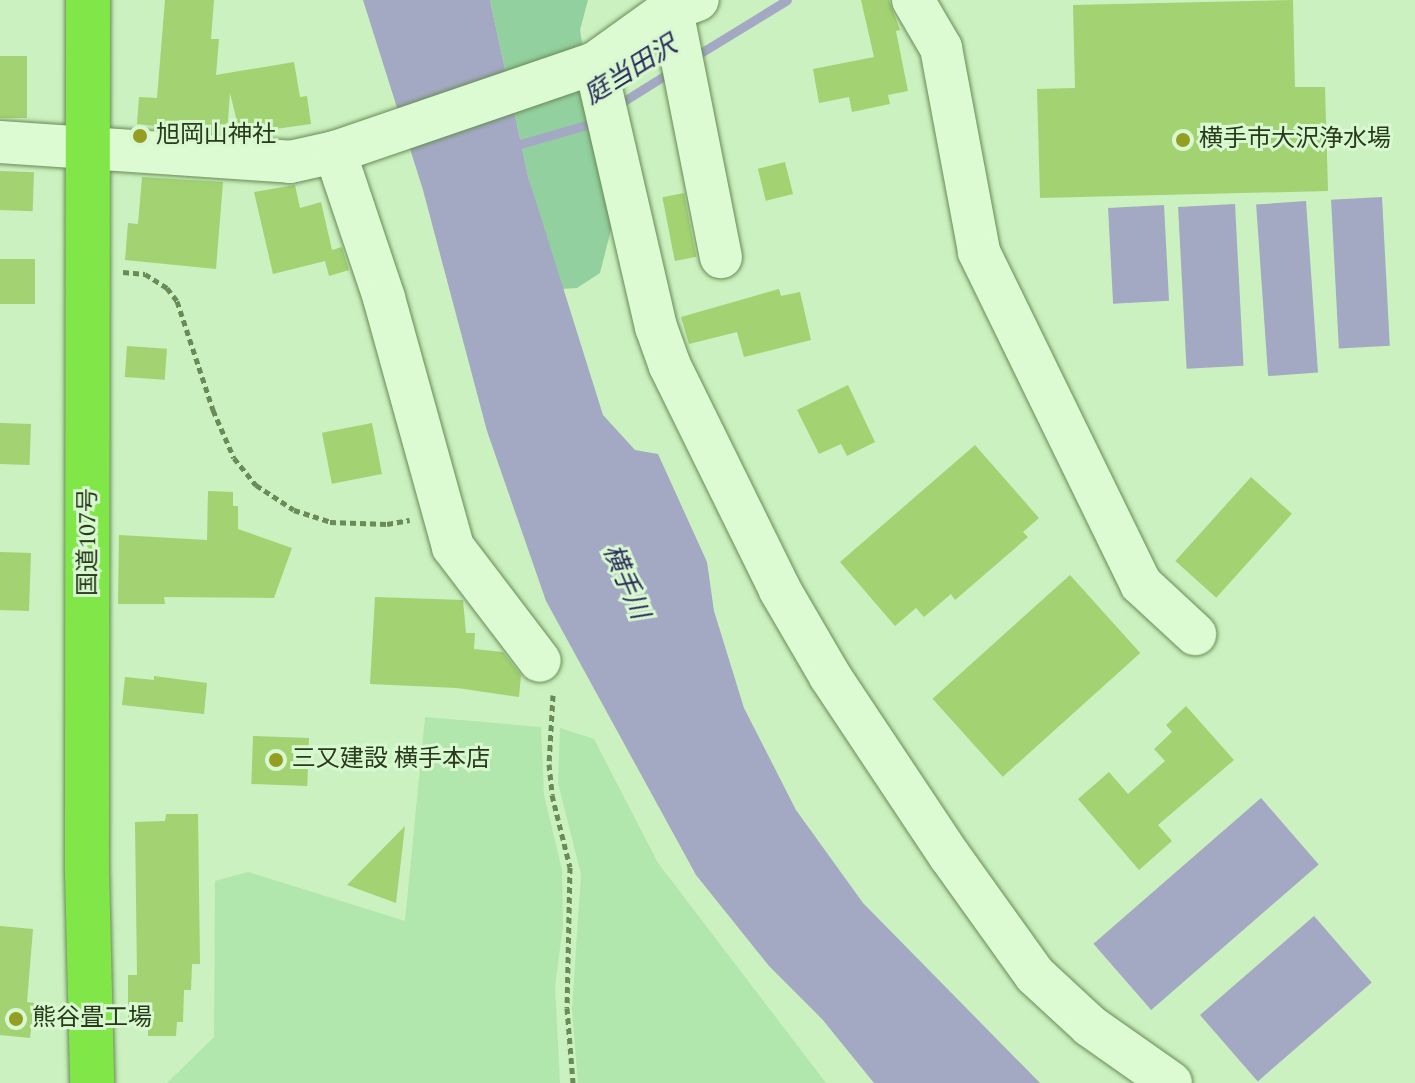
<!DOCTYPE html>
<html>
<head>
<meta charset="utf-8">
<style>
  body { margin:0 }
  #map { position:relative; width:1415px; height:1083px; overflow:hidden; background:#caf1bf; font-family:Spectral,"Noto Sans JP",serif }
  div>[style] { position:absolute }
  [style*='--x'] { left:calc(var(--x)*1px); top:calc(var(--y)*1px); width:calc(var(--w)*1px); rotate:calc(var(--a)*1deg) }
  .farmland>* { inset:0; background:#b1e7ac }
  .green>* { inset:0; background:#93d09f }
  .water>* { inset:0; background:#a3a9c3; transform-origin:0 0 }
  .stream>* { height:9px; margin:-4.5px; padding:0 4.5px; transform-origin:4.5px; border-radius:4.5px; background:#a3a9c3 }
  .building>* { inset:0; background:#a2d272; transform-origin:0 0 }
  .path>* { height:5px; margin-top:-2.5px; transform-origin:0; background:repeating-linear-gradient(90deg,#6a8b56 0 6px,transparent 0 10px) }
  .roads { filter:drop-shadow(0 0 2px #6a8b56) drop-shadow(0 0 2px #6a8b56) }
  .minor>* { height:42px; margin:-21px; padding:0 21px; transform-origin:21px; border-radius:21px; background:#dcfbd3 }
  .highway>* { height:44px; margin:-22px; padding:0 22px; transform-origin:22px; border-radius:22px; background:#81e749 }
  .dots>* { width:22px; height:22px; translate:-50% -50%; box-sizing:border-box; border:4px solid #d8f8d0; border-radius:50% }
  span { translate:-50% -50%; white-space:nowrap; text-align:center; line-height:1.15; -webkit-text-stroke:6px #d8f8d0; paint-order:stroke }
  .poi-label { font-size:24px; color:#28391c }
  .left { translate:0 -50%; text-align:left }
  .street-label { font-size:24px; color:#28391c }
  .water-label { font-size:26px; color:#2b2a5a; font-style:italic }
</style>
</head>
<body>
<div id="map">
  <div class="farmland">
    <div style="clip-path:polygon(425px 717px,541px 727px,544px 795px,562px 870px,563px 926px,555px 986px,560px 1083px,167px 1083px,214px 1037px,215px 881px,248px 872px,405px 921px)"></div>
    <div style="clip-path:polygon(560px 728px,594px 739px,658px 863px,826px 1083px,578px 1083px,572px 1009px,581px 874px,558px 783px)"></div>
  </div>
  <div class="green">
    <div style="clip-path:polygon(490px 0,588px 0,580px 30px,612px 226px,600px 273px,577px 288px,561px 289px,528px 176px)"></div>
  </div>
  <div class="water">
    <div style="clip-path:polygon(363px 0,490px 0,528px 176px,603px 415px,635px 450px,658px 454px,707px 562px,714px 611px,744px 708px,796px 810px,863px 903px,1040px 1083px,874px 1083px,822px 1019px,769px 966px,696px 875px,546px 601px,487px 431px,423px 190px)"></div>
    <div style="left:1382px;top:197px;width:149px;height:51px;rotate:87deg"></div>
    <div style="left:1306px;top:201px;width:172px;height:50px;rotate:86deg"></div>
    <div style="left:1235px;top:204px;width:162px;height:57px;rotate:87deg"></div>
    <div style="left:1164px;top:205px;width:96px;height:56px;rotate:87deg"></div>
    <div style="left:1261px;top:798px;width:88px;height:222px;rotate:49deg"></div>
    <div style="left:1314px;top:916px;width:88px;height:151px;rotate:49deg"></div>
  </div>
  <div class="stream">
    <div style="--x:694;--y:57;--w:109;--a:-31.5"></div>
    <div style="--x:616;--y:106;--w:66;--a:-32"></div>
    <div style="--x:513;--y:146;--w:76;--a:-16"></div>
    <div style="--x:586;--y:125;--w:13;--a:-32"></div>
  </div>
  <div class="building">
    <div style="clip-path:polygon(165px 0,214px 0,211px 39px,219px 39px,216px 75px,294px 62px,300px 97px,307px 96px,311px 124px,240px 134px,230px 93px,227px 134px,137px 124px,139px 97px,157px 98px)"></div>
    <div style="clip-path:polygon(861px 0,889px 0,900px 30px,896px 31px,908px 91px,888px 95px,890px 104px,852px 112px,849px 97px,819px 103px,813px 69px,874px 57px)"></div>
    <div style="clip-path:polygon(1293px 0,1295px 87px,1325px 87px,1328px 191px,1040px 198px,1037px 89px,1075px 88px,1073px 5px)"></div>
    <div style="left:0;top:56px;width:27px;height:62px"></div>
    <div style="left:785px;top:162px;width:33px;height:28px;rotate:76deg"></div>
    <div style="left:0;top:171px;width:34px;height:39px;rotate:2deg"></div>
    <div style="clip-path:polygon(142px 177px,223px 182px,216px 269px,125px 260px,128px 223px,138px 224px)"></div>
    <div style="clip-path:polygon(295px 185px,300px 208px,321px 202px,332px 250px,342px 247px,349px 270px,329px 276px,325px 261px,273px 274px,254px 192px)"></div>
    <div style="left:684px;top:193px;width:65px;height:22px;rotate:79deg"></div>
    <div style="left:0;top:259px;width:35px;height:45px"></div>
    <div style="clip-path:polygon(779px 289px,781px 296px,800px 292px,811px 340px,744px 357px,737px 332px,689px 344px,681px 317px)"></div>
    <div style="left:127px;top:346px;width:40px;height:31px;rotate:4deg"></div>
    <div style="clip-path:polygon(848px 385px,875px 442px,847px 456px,841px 444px,819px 454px,797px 410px)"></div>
    <div style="left:0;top:423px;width:31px;height:41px;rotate:2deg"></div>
    <div style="left:372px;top:423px;width:52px;height:51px;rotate:79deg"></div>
    <div style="clip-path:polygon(975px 445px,1039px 518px,1023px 532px,1028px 537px,955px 600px,951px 594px,924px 617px,916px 608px,895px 626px,840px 562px)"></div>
    <div style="left:1251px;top:477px;width:55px;height:113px;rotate:42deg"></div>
    <div style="clip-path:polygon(208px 491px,233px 492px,233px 506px,238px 506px,238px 529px,292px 548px,274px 598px,164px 597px,165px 604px,118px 604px,119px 535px,207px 540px)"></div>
    <div style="left:0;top:552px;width:31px;height:58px;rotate:2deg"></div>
    <div style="left:1070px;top:575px;width:105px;height:185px;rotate:48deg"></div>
    <div style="clip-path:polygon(375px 597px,463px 600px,466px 633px,475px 633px,474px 649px,503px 652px,521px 675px,519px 697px,457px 688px,370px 684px)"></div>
    <div style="clip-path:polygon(154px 676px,207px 683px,204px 714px,122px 705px,125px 677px,154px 680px)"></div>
    <div style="clip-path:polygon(1186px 706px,1234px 760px,1158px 825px,1172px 841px,1139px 870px,1078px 799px,1109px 772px,1128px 794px,1165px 761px,1154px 749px,1172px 732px,1166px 725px)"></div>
    <div style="left:253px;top:736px;width:56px;height:48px;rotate:2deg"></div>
    <div style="clip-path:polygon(166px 814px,198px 814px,200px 964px,192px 964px,191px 990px,184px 990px,183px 1022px,177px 1022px,176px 1036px,148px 1036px,148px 1021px,128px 1020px,128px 975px,137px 975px,135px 822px,165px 821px)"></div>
    <div style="clip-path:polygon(405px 826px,396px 903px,347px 885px)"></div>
    <div style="clip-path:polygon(0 926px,33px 929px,27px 1002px,34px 1003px,30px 1038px,0 1035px)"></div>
  </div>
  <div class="path">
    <div style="--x:123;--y:272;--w:22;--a:5"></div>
    <div style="--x:145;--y:274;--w:26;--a:32"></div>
    <div style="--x:167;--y:288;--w:16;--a:52"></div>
    <div style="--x:177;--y:301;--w:115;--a:71.7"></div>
    <div style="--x:213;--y:410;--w:52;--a:66.4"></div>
    <div style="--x:234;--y:458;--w:35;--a:51"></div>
    <div style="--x:256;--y:485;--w:45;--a:33.3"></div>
    <div style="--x:294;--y:510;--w:38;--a:18"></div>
    <div style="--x:330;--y:522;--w:57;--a:2"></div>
    <div style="--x:387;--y:524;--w:23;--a:-10"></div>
    <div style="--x:553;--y:695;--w:69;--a:93.3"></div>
    <div style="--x:549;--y:764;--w:31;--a:84"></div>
    <div style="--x:552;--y:795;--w:74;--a:76"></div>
    <div style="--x:570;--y:867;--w:141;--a:91.2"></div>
    <div style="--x:567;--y:1008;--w:75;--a:85.4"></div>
  </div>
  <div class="roads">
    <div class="minor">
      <div style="--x:913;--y:0;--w:56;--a:59.7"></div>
      <div style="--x:941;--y:48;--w:208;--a:79.4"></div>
      <div style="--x:979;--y:252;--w:369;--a:64"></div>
      <div style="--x:1141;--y:584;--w:74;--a:42.8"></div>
      <div style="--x:672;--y:10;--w:252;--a:78.8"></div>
      <div style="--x:595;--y:63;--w:271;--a:77"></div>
      <div style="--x:656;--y:327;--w:41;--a:70.3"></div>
      <div style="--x:670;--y:366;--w:250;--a:63.8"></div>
      <div style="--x:780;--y:590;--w:99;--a:59.8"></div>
      <div style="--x:830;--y:676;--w:215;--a:56.4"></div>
      <div style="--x:949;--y:855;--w:148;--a:54.4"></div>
      <div style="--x:1035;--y:975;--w:75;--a:42.8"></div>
      <div style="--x:1090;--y:1026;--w:99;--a:35.1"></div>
      <div style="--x:0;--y:142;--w:291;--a:3.9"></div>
      <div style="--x:290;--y:162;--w:46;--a:-12.5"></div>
      <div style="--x:335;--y:152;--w:275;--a:-18.9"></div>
      <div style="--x:595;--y:63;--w:87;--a:-35.7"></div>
      <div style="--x:666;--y:12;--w:34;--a:-21"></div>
      <div style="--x:335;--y:152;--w:154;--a:71.4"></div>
      <div style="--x:384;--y:298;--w:258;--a:74.5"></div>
      <div style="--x:453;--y:547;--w:143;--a:52.7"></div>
    </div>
    <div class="highway">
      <div style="--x:88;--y:0;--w:871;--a:90.07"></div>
      <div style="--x:87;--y:871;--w:212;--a:88.6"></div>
    </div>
  </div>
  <div class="dots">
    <div style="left:140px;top:136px;background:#949e22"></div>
    <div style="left:1183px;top:140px;background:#949e22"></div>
    <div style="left:276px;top:760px;background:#949e22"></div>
    <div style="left:16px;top:1019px;background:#949e22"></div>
  </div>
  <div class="poi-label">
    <span class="left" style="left:156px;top:136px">旭岡山神社</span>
    <span class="left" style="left:1199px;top:140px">横手市大沢浄水場</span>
    <span class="left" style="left:292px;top:760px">三又建設 横手本店</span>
    <span class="left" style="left:32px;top:1019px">熊谷畳工場</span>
  </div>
  <div class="street-label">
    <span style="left:89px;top:542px;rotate:-90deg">国道107号</span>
  </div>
  <div class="water-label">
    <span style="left:631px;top:71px;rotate:-32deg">庭当田沢</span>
    <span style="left:625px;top:582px;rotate:67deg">横手川</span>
  </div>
</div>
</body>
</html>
